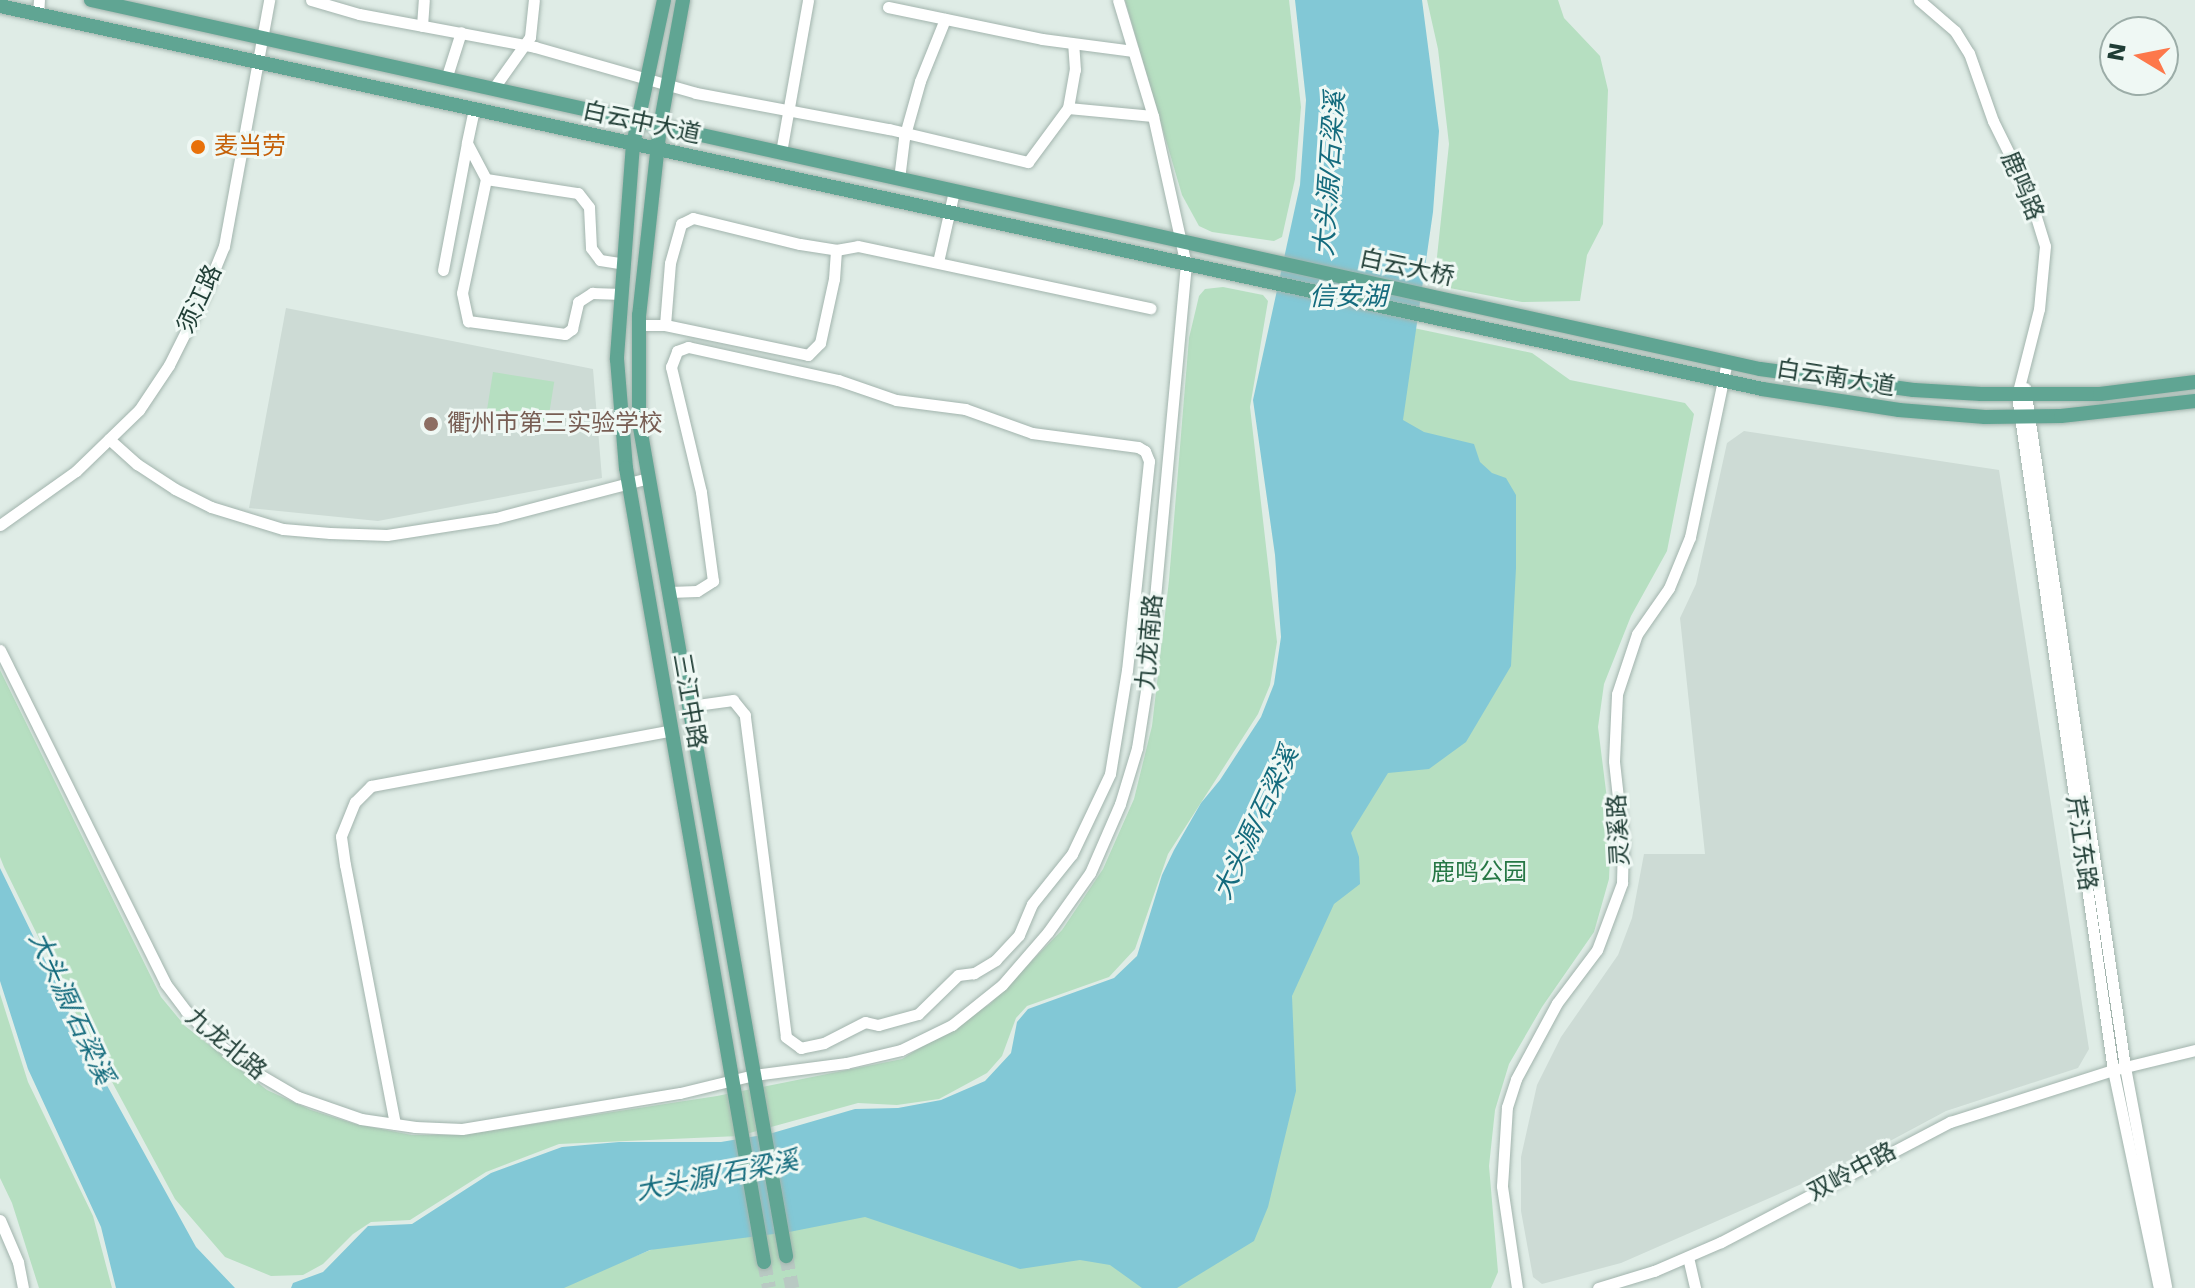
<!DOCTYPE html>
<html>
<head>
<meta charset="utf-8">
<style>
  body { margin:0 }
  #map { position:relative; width:2195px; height:1288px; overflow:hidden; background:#dfece6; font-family:"DejaVu Sans","Noto Sans SC",sans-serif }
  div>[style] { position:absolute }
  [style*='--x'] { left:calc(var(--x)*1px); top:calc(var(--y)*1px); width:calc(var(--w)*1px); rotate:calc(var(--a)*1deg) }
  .built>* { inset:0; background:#cddbd5 }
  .green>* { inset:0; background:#b6dfc1; transform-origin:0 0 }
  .water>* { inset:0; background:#82c8d6 }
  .major-tunnel>* { height:14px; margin-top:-7px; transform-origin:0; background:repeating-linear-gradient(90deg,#b9c9c3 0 14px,transparent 0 21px) }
  .roads { filter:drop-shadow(0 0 2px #a2b4ad) drop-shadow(0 0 2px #a2b4ad) }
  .minor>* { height:11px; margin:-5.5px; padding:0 5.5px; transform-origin:5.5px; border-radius:5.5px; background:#fff }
  .major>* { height:14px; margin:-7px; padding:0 7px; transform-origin:7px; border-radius:7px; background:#60a593 }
  .dots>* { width:22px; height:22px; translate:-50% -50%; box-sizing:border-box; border:4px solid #eff8f4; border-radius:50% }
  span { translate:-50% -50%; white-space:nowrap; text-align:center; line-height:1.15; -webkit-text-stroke:6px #eff8f4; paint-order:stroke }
  .street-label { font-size:24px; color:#1f3d35 }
  .food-label { font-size:24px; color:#c56008 }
  .left { translate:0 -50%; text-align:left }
  .education-label { font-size:24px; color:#785e54 }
  .park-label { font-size:24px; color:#267745 }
  .water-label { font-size:26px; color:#146b7d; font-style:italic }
  .north { position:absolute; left:2099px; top:16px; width:80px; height:80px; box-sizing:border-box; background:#eff8f4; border:2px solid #9cada8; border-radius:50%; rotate:280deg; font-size:22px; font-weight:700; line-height:32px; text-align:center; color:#1f3d35 }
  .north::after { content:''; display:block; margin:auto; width:28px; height:36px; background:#fd784b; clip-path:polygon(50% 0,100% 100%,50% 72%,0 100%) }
</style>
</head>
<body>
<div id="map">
  <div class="built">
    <div style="clip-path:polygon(286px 308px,593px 369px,602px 478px,378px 521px,249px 508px)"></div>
    <div style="clip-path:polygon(1744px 431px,1999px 470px,2089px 1049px,2078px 1068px,1946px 1111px,1847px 1164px,1832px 1163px,1829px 1172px,1621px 1263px,1542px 1284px,1533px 1277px,1521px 1211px,1521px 1157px,1537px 1085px,1561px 1037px,1618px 955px,1632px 918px,1644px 854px,1705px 854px,1680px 618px,1696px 584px,1727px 443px)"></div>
  </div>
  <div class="green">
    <div style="clip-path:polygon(1125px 0,1289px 0,1301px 107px,1295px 179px,1282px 237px,1274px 241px,1212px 232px,1199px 226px,1182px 195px)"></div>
    <div style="clip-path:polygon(1427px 0,1558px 0,1564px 18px,1600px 56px,1608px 90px,1603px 224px,1587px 255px,1580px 301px,1522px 302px,1434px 285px,1449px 144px,1438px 49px)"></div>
    <div style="clip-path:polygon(1223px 287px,1263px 295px,1268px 301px,1250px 407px,1277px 642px,1270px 685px,1258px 714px,1168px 854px,1135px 949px,1109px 977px,1027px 1006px,1016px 1018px,1002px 1056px,987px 1073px,939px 1099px,897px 1105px,858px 1103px,739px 1136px,559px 1144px,486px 1172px,410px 1220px,371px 1222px,353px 1234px,323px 1264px,303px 1275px,271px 1276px,225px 1257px,175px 1199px,82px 1026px,4px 867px,0 857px,0 670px,161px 997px,185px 1026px,267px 1090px,311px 1110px,355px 1124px,412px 1135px,463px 1135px,717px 1096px,902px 1059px,990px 1004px,1062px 930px,1103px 869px,1134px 799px,1152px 726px,1169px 580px,1189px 338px,1199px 296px,1205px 289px)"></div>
    <div style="clip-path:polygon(1409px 327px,1532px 353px,1570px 380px,1685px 403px,1694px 414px,1667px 551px,1631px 616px,1604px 684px,1598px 727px,1611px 831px,1609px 879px,1594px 932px,1542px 1007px,1509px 1064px,1495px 1110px,1489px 1166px,1498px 1272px,1491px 1288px,556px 1288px,1286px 995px,1347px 835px,1409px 434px,1397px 421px)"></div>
    <div style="left:493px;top:372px;width:62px;height:41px;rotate:9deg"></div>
    <div style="clip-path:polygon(0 994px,28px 1082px,93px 1216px,112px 1288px,39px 1288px,12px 1203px,0 1178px)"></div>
  </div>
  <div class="water">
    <div style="clip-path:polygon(1295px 0,1422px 0,1439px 131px,1433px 212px,1403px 420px,1424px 432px,1474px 444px,1480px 462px,1492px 473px,1506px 478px,1516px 495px,1516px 568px,1511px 666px,1466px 742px,1429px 769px,1388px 773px,1351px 833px,1359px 857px,1360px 884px,1334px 904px,1292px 996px,1296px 1091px,1268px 1207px,1254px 1241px,1177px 1288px,1142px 1288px,1110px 1265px,1080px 1260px,1020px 1269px,865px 1217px,789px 1232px,650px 1250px,564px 1288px,291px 1288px,293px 1283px,323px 1272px,368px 1226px,412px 1224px,491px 1173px,562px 1147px,619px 1142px,721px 1142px,769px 1134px,855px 1109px,898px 1108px,941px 1100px,985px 1081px,1011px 1053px,1017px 1022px,1028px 1009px,1114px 978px,1137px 956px,1162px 875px,1174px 850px,1201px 803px,1220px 780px,1261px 717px,1274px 684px,1281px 637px,1275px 555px,1253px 400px,1300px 185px,1306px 100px)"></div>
    <div style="clip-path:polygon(0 868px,99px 1071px,196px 1247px,235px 1288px,116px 1288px,101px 1227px,28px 1069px,0 981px)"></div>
  </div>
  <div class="major-tunnel">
    <div style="--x:786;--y:1256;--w:33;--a:79"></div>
    <div style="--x:764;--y:1262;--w:26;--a:79"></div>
  </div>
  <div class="roads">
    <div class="minor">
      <div style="--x:311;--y:0;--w:50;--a:16.3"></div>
      <div style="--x:359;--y:14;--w:179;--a:10.6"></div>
      <div style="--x:535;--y:47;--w:167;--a:15.9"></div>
      <div style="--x:696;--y:93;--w:196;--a:10.6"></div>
      <div style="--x:889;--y:129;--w:143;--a:13.4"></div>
      <div style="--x:1028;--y:162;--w:67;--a:-53.5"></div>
      <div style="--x:1068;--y:108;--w:39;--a:-80"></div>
      <div style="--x:1075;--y:70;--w:26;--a:-94"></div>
      <div style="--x:1919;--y:0;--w:48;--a:40.7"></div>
      <div style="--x:1955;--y:31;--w:26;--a:58"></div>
      <div style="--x:1969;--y:53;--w:72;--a:70.6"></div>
      <div style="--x:1993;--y:121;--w:81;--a:63.7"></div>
      <div style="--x:2029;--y:194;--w:54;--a:72.9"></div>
      <div style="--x:2045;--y:246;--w:63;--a:95.4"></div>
      <div style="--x:2039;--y:309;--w:89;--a:104.3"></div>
      <div style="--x:2017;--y:395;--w:682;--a:81.91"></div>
      <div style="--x:2113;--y:1070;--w:223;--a:78.1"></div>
      <div style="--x:888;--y:7;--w:157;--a:11.7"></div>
      <div style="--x:1042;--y:39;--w:92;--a:7.5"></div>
      <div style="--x:38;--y:14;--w:14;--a:-86"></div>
      <div style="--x:422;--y:26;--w:26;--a:-86"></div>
      <div style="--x:446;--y:79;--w:49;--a:-72.3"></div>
      <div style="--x:493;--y:89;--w:64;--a:-54.6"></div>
      <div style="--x:530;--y:37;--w:37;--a:-84"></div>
      <div style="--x:1068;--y:108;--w:85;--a:5.4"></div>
      <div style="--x:474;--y:109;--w:35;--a:102"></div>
      <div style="--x:467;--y:143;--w:41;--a:62.2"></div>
      <div style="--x:486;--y:179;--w:116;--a:101.9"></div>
      <div style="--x:462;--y:293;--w:29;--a:78"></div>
      <div style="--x:468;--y:321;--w:98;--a:7.6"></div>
      <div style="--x:565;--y:334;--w:9;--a:-36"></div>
      <div style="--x:572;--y:329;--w:28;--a:-77"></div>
      <div style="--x:578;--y:302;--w:17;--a:-33"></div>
      <div style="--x:592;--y:293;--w:30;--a:2"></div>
      <div style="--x:781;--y:152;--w:154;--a:-79.9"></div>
      <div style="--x:486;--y:179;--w:93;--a:8.7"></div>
      <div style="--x:578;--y:193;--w:18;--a:52"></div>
      <div style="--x:589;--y:207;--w:41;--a:87.2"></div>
      <div style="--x:591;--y:248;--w:15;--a:53"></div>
      <div style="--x:600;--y:260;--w:24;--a:9"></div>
      <div style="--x:899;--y:179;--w:41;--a:-83"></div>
      <div style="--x:904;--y:138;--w:59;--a:-74.3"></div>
      <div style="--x:920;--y:81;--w:67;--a:-68"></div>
      <div style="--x:938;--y:262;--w:73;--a:-77.3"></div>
      <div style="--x:443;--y:270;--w:129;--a:-79.3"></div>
      <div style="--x:638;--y:325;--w:27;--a:0"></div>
      <div style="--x:665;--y:325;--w:146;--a:11.8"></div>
      <div style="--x:808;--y:355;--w:17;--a:-45"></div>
      <div style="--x:820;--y:343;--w:66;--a:-77.7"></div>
      <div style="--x:834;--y:279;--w:29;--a:-86"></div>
      <div style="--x:665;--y:325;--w:62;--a:-85.4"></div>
      <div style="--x:670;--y:263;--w:41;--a:-74.2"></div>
      <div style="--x:681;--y:224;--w:13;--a:-27"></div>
      <div style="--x:693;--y:218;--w:110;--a:13.7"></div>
      <div style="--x:800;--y:244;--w:36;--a:9"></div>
      <div style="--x:836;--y:250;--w:22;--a:-10"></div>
      <div style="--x:858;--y:246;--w:299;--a:12"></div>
      <div style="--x:2025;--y:388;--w:686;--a:81.62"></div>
      <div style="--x:2125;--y:1067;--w:224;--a:79.4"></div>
      <div style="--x:109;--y:439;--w:38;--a:42"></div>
      <div style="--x:137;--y:464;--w:45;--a:33.3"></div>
      <div style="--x:175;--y:489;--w:40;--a:26.6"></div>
      <div style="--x:211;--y:507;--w:75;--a:17"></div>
      <div style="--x:283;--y:529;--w:47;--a:4.9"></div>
      <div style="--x:330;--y:533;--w:57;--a:2"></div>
      <div style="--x:387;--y:535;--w:110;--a:-8.9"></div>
      <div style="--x:496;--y:518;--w:158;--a:-14.7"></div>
      <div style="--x:0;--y:525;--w:93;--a:-35.4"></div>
      <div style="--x:76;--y:471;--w:88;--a:-44.1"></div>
      <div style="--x:139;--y:410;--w:54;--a:-56.3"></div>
      <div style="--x:169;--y:365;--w:78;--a:-63.4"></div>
      <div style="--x:204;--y:295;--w:53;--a:-67.8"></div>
      <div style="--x:224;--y:246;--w:250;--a:-79.6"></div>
      <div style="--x:669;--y:592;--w:28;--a:-2"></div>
      <div style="--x:697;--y:591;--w:19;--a:-32"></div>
      <div style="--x:713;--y:581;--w:90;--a:-97.7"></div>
      <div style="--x:701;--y:492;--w:129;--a:-103.5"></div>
      <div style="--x:671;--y:367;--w:17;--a:-69"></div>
      <div style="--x:677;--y:351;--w:12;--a:-20"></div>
      <div style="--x:688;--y:347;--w:154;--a:12.4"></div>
      <div style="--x:838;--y:380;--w:61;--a:19"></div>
      <div style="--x:896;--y:400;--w:70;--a:7.4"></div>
      <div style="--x:965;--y:409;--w:71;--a:19.7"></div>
      <div style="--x:1032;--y:433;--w:107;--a:7.5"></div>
      <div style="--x:1138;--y:447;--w:8;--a:30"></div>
      <div style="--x:1145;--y:451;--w:11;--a:68"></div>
      <div style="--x:1149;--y:461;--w:210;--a:96"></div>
      <div style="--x:1127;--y:670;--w:105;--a:99.3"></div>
      <div style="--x:1110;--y:774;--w:89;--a:115.4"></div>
      <div style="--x:1072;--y:854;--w:64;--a:128.7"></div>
      <div style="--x:1032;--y:904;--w:34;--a:113"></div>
      <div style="--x:1019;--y:935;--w:34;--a:133"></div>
      <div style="--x:996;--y:960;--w:26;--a:149"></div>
      <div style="--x:974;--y:973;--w:16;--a:173"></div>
      <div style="--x:958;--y:975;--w:56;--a:135.7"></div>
      <div style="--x:918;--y:1014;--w:41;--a:164.6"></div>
      <div style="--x:878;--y:1025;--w:13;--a:-167"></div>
      <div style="--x:865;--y:1022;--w:46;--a:152.9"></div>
      <div style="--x:824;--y:1043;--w:24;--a:168"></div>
      <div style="--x:801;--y:1048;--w:19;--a:-144"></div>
      <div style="--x:786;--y:1037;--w:325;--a:-97.3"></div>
      <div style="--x:745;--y:715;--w:19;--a:-129"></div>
      <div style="--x:733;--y:700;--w:43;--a:172.1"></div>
      <div style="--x:0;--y:650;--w:372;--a:63.6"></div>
      <div style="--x:165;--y:983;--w:35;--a:53"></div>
      <div style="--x:186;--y:1011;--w:49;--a:45"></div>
      <div style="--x:221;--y:1046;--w:43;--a:37.4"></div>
      <div style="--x:255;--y:1072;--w:50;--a:30.2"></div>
      <div style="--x:298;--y:1097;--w:67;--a:19.2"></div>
      <div style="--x:361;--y:1119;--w:55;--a:8.4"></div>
      <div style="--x:415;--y:1127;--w:47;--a:2.4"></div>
      <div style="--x:462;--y:1129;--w:221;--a:-9.4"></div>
      <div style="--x:680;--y:1093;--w:76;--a:-13.7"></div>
      <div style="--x:754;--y:1075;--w:93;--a:-7.4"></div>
      <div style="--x:846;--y:1063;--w:57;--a:-13.3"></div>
      <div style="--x:901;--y:1050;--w:57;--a:-26.1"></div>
      <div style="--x:952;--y:1025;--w:64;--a:-38.7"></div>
      <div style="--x:1002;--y:985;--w:70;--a:-49"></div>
      <div style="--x:1048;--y:932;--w:72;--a:-54.6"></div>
      <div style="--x:1090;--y:873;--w:75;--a:-66.5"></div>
      <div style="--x:1120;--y:804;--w:59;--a:-73.1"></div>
      <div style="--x:1137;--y:748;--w:65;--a:-81.1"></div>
      <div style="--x:1147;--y:684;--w:421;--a:-84.7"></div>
      <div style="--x:1186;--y:265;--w:153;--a:-102.5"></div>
      <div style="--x:1153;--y:116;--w:121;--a:-106.8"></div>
      <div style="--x:395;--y:1124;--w:264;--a:-100.9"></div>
      <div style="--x:345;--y:865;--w:29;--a:-98"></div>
      <div style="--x:341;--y:836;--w:37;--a:-68"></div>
      <div style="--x:355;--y:802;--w:23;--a:-45"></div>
      <div style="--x:371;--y:786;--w:306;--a:-10.5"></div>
      <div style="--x:0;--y:1220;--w:46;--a:66.8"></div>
      <div style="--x:18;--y:1262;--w:26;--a:79"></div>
      <div style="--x:1688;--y:1257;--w:32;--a:77"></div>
      <div style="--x:1517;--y:1288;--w:103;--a:-98.4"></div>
      <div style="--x:1502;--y:1186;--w:79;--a:-86.4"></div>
      <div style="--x:1507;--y:1107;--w:29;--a:-72"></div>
      <div style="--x:1516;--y:1079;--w:86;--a:-61.7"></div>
      <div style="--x:1557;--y:1003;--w:66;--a:-53"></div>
      <div style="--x:1597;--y:950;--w:72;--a:-69.5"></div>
      <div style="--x:1622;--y:883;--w:40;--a:-88.6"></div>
      <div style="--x:1623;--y:843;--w:82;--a:-96.3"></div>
      <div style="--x:1614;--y:761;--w:67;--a:-87.4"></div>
      <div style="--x:1617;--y:694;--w:63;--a:-71.6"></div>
      <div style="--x:1637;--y:634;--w:56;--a:-55.2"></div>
      <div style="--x:1669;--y:588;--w:55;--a:-67.6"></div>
      <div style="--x:1690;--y:537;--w:180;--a:-78.1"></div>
      <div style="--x:1598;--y:1288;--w:59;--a:-16.9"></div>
      <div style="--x:1654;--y:1271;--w:73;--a:-23.4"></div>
      <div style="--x:1721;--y:1242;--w:259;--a:-27.7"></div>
      <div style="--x:1950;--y:1122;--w:171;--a:-17.7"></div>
      <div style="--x:2113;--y:1070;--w:84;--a:-13.7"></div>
    </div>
    <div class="major">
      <div style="--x:91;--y:0;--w:1709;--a:12.47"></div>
      <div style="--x:1760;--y:369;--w:155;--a:7.8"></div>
      <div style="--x:1914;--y:390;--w:67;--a:3.4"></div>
      <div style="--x:1981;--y:394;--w:119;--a:0"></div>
      <div style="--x:2100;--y:394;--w:96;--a:-7.2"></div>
      <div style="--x:664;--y:0;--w:147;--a:102.1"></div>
      <div style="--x:633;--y:144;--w:216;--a:94.3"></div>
      <div style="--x:617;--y:359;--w:109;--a:85.3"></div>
      <div style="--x:626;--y:468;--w:806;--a:80.14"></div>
      <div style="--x:683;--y:0;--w:128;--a:100.3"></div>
      <div style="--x:660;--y:126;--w:190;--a:96.3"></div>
      <div style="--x:639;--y:315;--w:107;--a:90"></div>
      <div style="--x:639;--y:422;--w:847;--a:80"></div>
      <div style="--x:0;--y:6;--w:1803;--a:12.26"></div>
      <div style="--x:1762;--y:389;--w:139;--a:8.7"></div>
      <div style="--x:1899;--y:410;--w:86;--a:4.7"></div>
      <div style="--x:1985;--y:417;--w:76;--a:-0.8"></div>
      <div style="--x:2061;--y:416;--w:135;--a:-6.4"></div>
    </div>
  </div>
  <div class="dots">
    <div style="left:198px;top:147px;background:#e8710a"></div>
    <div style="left:431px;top:424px;background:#8d6e63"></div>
  </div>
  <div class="street-label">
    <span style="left:642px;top:123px;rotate:12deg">白云中大道</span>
    <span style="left:2022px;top:186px;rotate:67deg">鹿鸣路</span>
    <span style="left:1407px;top:268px;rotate:12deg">白云大桥</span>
    <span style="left:200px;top:299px;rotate:-65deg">须江路</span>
    <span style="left:1836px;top:378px;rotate:9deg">白云南大道</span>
    <span style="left:1150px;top:642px;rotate:-85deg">九龙南路</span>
    <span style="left:689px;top:701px;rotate:80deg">三江中路</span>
    <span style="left:1619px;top:830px;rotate:-93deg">灵溪路</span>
    <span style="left:2081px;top:843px;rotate:82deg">芹江东路</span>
    <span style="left:226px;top:1044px;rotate:40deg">九龙北路</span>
    <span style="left:1852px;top:1172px;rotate:-28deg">双岭中路</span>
  </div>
  <div class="food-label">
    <span class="left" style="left:214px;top:147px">麦当劳</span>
  </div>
  <div class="education-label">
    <span class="left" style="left:447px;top:424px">衢州市第三实验学校</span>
  </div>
  <div class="park-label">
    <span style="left:1479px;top:873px">鹿鸣公园</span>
  </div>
  <div class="water-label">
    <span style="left:1330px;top:174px;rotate:-86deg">大头源/石梁溪</span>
    <span style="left:1348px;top:297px">信安湖</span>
    <span style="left:1256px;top:823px;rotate:-65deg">大头源/石梁溪</span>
    <span style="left:71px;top:1008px;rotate:65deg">大头源/石梁溪</span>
    <span style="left:717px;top:1176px;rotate:-11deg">大头源/石梁溪</span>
  </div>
  <div class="north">N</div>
</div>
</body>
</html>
